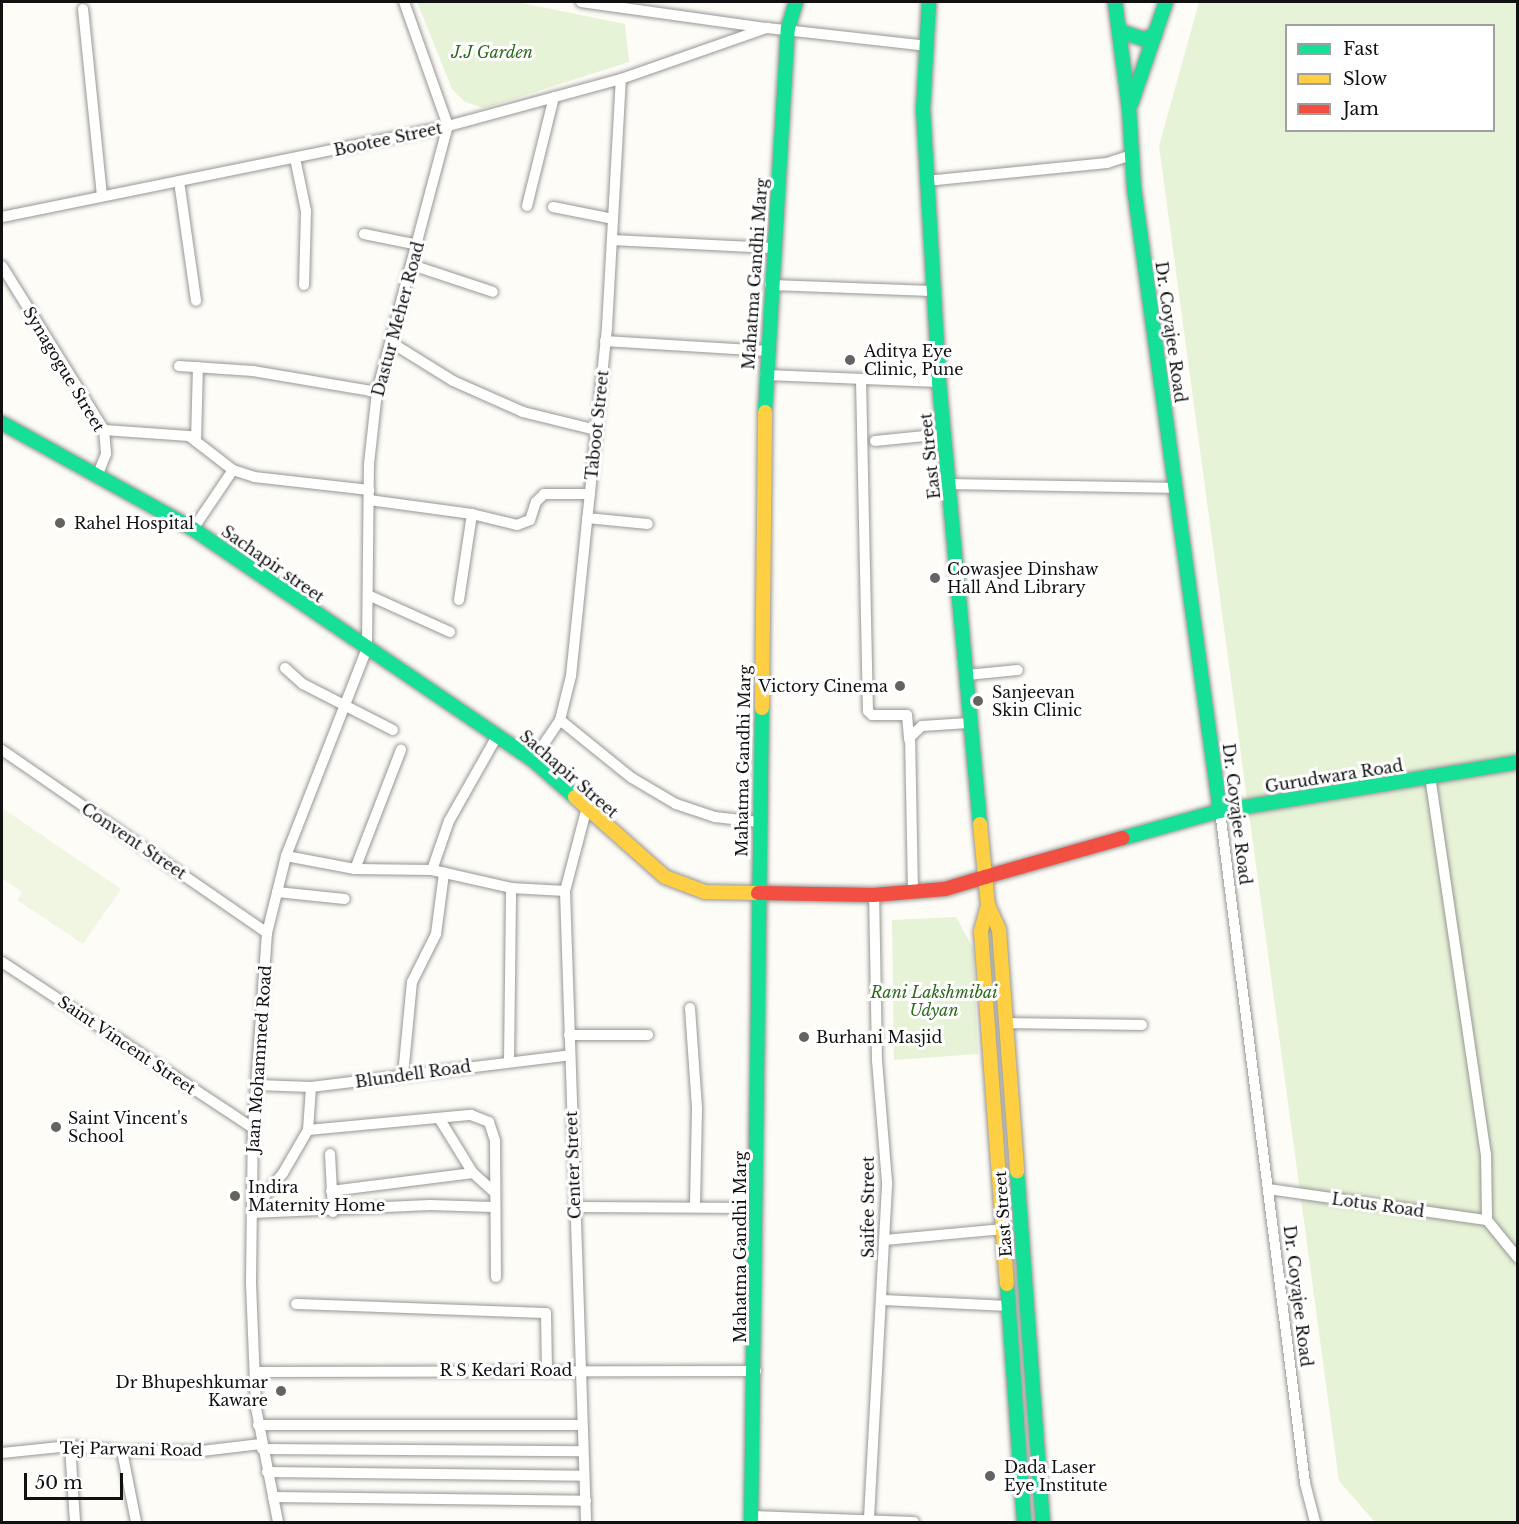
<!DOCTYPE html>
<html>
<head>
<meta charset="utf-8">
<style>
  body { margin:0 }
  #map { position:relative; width:1519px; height:1524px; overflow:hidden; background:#fdfcf7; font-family:"Libre Baskerville",serif }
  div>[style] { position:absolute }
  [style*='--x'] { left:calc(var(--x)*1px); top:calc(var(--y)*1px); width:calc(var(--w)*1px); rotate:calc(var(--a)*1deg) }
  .green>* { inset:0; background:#e7f3d7 }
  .pitch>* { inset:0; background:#f0f6e1 }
  .roads { filter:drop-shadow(0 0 2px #979795) drop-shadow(0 0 2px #979795) }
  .street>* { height:10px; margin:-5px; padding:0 5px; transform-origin:5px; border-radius:5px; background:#fffffe }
  .fast>* { height:14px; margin:-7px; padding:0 7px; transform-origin:7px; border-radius:7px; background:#16e098 }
  .slow>* { height:14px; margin:-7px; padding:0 7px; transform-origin:7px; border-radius:7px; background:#ffcf43 }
  .jam>* { height:14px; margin:-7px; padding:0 7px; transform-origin:7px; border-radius:7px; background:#f24e42 }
  .dots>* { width:16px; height:16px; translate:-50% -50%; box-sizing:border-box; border:3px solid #fff; border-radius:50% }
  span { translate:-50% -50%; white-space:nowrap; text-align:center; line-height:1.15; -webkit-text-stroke:6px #fff; paint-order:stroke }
  .park-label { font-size:16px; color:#2f6b1f; font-style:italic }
  .street-label { font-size:16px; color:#111 }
  .poi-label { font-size:16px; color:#111 }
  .left { translate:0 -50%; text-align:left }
  .right { translate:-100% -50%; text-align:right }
  .frame { position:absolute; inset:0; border:3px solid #111; pointer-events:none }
  .legend { position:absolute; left:1285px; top:24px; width:210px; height:108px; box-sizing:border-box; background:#fff; border:2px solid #a0a0a0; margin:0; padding:8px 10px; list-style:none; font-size:18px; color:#111 }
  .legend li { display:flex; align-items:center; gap:12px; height:30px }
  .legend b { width:30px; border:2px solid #a0a0a0 }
  .scale { position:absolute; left:24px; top:1473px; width:99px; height:27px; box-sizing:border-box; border:3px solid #111; border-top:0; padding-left:8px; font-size:18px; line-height:21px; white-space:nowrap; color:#111; -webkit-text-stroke:4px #fff; paint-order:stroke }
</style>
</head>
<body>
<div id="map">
  <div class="green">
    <div style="clip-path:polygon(417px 2px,517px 2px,625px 24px,629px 62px,484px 108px,465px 102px,452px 89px)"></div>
    <div style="clip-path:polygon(evenodd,1199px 2px,1517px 2px,1517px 1522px,1375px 1522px,1339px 1481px,1159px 146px,1199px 2px,1286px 26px,1494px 26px,1494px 130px,1286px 130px,1286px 26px)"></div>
    <div style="clip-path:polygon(956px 917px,973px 948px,978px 1054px,894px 1060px,892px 920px)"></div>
  </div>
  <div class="pitch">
    <div style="clip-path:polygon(2px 808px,121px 889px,83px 944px,17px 900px,22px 892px,2px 878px)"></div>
  </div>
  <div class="roads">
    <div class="street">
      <div style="--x:581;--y:2;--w:188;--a:8"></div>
      <div style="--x:767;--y:28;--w:162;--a:6.4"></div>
      <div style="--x:83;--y:9;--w:187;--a:84.2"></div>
      <div style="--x:295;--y:158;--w:54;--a:78.3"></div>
      <div style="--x:306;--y:211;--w:74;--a:91.5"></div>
      <div style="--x:179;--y:181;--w:121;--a:81.9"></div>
      <div style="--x:926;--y:181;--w:182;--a:-5.7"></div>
      <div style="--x:1107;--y:163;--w:25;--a:-18"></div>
      <div style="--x:527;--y:206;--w:112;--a:-76.1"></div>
      <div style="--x:553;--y:207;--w:61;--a:11.3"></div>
      <div style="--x:2;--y:217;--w:455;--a:-11.5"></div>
      <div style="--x:448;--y:126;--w:179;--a:-15.2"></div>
      <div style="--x:621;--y:79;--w:155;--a:-19.3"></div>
      <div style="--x:364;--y:234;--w:55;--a:11.5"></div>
      <div style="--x:612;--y:240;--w:160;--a:2.9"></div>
      <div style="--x:412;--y:265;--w:85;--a:18.4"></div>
      <div style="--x:2;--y:266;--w:193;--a:58.1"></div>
      <div style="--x:104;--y:430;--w:24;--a:85"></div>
      <div style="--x:106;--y:454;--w:24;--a:112"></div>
      <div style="--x:770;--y:285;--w:163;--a:2.1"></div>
      <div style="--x:605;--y:341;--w:162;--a:3.5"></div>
      <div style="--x:392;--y:343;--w:72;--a:31.9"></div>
      <div style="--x:453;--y:381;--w:77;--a:23.9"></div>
      <div style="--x:523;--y:412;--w:75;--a:13.9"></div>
      <div style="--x:179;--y:366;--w:74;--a:3.9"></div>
      <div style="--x:253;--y:371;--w:126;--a:9.6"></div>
      <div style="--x:765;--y:375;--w:174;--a:2.3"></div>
      <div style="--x:861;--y:379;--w:332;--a:88.8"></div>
      <div style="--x:868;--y:711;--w:6;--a:45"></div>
      <div style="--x:872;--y:715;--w:35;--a:0"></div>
      <div style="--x:907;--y:715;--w:25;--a:85"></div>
      <div style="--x:104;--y:430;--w:85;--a:4"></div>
      <div style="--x:189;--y:436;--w:56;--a:37.7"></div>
      <div style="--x:233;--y:470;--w:22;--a:18"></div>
      <div style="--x:254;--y:477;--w:116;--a:6.4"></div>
      <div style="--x:196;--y:441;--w:74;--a:-88.5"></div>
      <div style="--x:875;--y:441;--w:70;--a:-5.7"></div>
      <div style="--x:951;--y:484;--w:226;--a:1"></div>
      <div style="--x:369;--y:500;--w:104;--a:7.7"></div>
      <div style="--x:472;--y:514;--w:46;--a:13.7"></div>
      <div style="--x:517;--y:525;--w:14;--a:-21"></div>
      <div style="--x:530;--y:520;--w:19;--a:-72"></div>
      <div style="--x:536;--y:502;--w:11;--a:-45"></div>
      <div style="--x:544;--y:494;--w:46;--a:0"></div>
      <div style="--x:587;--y:518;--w:61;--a:5.6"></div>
      <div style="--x:193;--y:529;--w:71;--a:-55.9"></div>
      <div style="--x:368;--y:595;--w:90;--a:24.3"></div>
      <div style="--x:459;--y:600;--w:87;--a:-81.4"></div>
      <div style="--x:285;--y:668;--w:24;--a:42"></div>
      <div style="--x:303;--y:684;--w:101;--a:27.1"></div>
      <div style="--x:967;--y:675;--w:51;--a:-5.6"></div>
      <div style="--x:560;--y:720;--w:92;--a:38.9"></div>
      <div style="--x:632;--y:778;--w:51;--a:30.6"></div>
      <div style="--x:676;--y:804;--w:41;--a:18.4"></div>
      <div style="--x:715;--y:817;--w:44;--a:6.5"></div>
      <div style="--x:2;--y:750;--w:322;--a:34.6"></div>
      <div style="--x:533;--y:760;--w:48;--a:-56"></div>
      <div style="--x:560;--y:720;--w:45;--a:-76"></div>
      <div style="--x:571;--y:676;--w:351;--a:-84.1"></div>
      <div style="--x:607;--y:327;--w:248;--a:-86.8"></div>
      <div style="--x:1430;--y:776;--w:382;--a:81.6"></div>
      <div style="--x:1486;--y:1154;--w:66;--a:89.1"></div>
      <div style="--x:1487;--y:1220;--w:49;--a:50.8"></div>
      <div style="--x:586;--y:811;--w:83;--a:104.7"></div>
      <div style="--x:565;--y:891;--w:631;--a:88.09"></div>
      <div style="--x:1220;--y:811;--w:677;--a:82.79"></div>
      <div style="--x:1305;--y:1483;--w:40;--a:75.6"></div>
      <div style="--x:286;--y:856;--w:70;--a:10.7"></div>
      <div style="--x:355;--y:869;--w:77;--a:0.7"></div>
      <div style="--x:432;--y:870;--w:81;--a:12.8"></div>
      <div style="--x:511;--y:888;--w:54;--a:3.2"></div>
      <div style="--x:355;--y:869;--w:128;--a:-68.9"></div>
      <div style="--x:432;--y:870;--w:52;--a:-70.9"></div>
      <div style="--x:449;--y:821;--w:98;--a:-60.5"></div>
      <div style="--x:913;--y:891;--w:154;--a:-91.1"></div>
      <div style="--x:910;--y:737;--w:16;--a:-43"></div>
      <div style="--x:922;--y:726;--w:46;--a:-3.7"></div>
      <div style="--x:277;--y:892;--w:68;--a:5.9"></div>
      <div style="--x:2;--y:962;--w:301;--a:33.5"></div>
      <div style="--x:690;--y:1008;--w:101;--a:86"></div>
      <div style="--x:697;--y:1109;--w:98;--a:91.2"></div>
      <div style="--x:1005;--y:1023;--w:137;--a:0.8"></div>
      <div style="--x:569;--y:1035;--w:79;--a:0"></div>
      <div style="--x:509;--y:1061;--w:173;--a:-89.3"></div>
      <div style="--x:403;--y:1075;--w:93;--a:-84.5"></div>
      <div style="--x:412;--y:982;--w:54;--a:-63.4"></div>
      <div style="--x:436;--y:934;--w:62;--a:-82.5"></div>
      <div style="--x:257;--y:1085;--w:54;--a:2.1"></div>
      <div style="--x:311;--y:1087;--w:261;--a:-7"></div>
      <div style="--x:439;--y:1118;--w:65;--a:58.3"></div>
      <div style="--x:473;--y:1173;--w:27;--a:42"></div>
      <div style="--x:308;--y:1130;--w:164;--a:-5.3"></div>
      <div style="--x:471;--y:1115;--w:19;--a:21"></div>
      <div style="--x:489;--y:1122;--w:20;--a:72"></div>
      <div style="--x:495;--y:1141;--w:136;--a:89.6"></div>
      <div style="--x:330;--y:1154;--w:58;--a:87"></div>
      <div style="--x:1268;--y:1189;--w:221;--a:8.1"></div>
      <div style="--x:331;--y:1191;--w:143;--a:-7.2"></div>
      <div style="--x:574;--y:1207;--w:183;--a:0.3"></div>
      <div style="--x:252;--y:1212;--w:50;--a:-51.5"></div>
      <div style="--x:283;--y:1173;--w:50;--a:-59.8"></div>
      <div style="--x:308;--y:1130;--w:43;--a:-86"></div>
      <div style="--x:252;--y:1213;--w:178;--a:-2.6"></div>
      <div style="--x:430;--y:1205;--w:63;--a:1.8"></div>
      <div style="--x:885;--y:1240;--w:119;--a:-5.3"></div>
      <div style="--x:883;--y:1300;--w:126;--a:2.7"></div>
      <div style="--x:296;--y:1304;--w:250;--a:2.1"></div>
      <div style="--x:546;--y:1313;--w:57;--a:89"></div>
      <div style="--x:255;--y:1372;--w:501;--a:-0.11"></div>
      <div style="--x:258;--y:1425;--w:324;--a:0"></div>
      <div style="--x:70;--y:1446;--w:76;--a:86.2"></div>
      <div style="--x:262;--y:1449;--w:321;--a:0.4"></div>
      <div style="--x:122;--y:1451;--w:72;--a:78.8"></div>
      <div style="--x:2;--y:1453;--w:68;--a:-5.9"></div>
      <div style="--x:70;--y:1446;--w:52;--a:5.5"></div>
      <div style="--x:122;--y:1451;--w:80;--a:0"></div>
      <div style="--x:202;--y:1451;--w:59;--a:-6.8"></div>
      <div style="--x:267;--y:1472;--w:317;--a:0.7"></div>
      <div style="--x:273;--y:1497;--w:313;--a:0.7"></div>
      <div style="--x:751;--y:1516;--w:163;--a:2.1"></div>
      <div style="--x:869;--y:1518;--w:336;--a:-86.9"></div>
      <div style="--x:887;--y:1182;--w:121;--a:-94.7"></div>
      <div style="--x:877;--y:1061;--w:166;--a:-91"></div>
      <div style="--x:278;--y:1522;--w:116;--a:-100.9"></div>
      <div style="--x:256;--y:1408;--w:126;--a:-92.3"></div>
      <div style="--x:251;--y:1282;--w:154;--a:-89.3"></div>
      <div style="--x:253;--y:1128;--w:196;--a:-85.9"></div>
      <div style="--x:267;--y:933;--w:79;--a:-76.1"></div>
      <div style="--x:286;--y:856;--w:223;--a:-68.7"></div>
      <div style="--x:367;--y:648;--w:184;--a:-89.4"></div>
      <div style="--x:369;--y:464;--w:72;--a:-83.7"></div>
      <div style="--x:377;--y:392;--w:275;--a:-75.1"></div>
      <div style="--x:448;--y:126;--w:132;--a:-109.5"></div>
    </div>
    <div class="fast">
      <div style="--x:929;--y:2;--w:107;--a:93.2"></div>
      <div style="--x:923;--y:109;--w:273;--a:86.6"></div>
      <div style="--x:939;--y:382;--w:444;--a:84.7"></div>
      <div style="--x:1115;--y:2;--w:107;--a:82.5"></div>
      <div style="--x:1129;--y:108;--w:80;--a:86.4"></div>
      <div style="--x:1134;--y:188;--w:629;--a:82.14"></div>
      <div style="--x:1119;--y:31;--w:26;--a:18"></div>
      <div style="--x:1144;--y:39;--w:12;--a:-20"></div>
      <div style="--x:1131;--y:104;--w:108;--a:-71.1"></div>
      <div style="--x:765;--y:412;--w:385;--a:-86.6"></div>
      <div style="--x:788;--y:28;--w:27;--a:-73"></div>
      <div style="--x:2;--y:423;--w:218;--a:29"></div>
      <div style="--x:193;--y:529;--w:411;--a:34.2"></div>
      <div style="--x:533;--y:760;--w:56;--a:41.4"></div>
      <div style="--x:1123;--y:838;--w:101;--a:-15.6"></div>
      <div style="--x:1220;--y:811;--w:302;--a:-9.3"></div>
      <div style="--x:1017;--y:1171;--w:352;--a:85.8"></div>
      <div style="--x:1007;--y:1284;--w:239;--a:85.9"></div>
      <div style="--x:751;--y:1522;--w:814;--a:-89.23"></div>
    </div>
    <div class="slow">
      <div style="--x:762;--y:708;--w:296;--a:-89.4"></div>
      <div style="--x:575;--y:797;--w:120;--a:41.6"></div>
      <div style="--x:665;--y:877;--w:43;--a:20.6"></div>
      <div style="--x:705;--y:892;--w:53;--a:1.1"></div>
      <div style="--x:980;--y:824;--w:81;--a:84.4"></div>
      <div style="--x:988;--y:905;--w:27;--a:66"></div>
      <div style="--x:999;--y:930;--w:242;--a:85.7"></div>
      <div style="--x:988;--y:905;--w:28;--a:105"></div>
      <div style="--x:981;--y:932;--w:353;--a:85.8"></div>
    </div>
    <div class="jam">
      <div style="--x:985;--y:877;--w:143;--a:-15.8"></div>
      <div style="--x:758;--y:893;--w:116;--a:1"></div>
      <div style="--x:874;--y:895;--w:71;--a:-4.8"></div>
      <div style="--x:945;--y:889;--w:42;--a:-16.7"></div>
    </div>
  </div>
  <div class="dots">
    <div style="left:850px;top:360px;background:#646362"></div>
    <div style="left:60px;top:523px;background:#646362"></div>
    <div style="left:935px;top:578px;background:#646362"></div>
    <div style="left:900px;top:686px;background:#646362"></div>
    <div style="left:978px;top:701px;background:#646362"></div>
    <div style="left:804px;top:1037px;background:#646362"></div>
    <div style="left:56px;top:1127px;background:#646362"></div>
    <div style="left:235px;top:1196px;background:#646362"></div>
    <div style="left:281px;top:1391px;background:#646362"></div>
    <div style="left:990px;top:1476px;background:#646362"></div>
  </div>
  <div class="park-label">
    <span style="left:492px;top:52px">J.J Garden</span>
    <span style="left:934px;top:1001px">Rani Lakshmibai<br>Udyan</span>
  </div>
  <div class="street-label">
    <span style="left:388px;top:139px;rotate:-12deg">Bootee Street</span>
    <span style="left:755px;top:274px;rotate:-86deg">Mahatma Gandhi Marg</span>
    <span style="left:398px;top:319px;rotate:-75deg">Dastur Meher Road</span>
    <span style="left:1171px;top:332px;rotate:82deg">Dr. Coyajee Road</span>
    <span style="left:64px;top:369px;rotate:59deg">Synagogue Street</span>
    <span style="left:597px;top:425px;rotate:-84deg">Taboot Street</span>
    <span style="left:930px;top:456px;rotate:-96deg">East Street</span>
    <span style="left:273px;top:564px;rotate:35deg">Sachapir street</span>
    <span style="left:743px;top:761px;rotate:-89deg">Mahatma Gandhi Marg</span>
    <span style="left:569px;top:774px;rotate:41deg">Sachapir Street</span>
    <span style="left:1334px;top:776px;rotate:-9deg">Gurudwara Road</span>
    <span style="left:1237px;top:814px;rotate:83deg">Dr. Coyajee Road</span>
    <span style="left:134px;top:841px;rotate:34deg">Convent Street</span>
    <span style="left:127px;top:1045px;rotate:34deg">Saint Vincent Street</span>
    <span style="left:259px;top:1059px;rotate:-86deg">Jaan Mohammed Road</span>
    <span style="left:413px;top:1074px;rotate:-8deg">Blundell Road</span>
    <span style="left:573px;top:1165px;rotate:-92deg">Center Street</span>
    <span style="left:1378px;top:1205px;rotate:8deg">Lotus Road</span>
    <span style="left:868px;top:1207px;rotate:-90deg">Saifee Street</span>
    <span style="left:1003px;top:1214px;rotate:-94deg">East Street</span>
    <span style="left:740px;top:1247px;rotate:-90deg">Mahatma Gandhi Marg</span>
    <span style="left:1298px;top:1296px;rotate:83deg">Dr. Coyajee Road</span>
    <span style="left:506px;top:1370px">R S Kedari Road</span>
    <span style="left:131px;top:1449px;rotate:1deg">Tej Parwani Road</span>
  </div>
  <div class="poi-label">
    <span class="left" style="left:864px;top:360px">Aditya Eye<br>Clinic, Pune</span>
    <span class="left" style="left:74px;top:523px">Rahel Hospital</span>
    <span class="left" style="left:947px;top:578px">Cowasjee Dinshaw<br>Hall And Library</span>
    <span class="right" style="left:888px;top:686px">Victory Cinema</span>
    <span class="left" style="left:992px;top:701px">Sanjeevan<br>Skin Clinic</span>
    <span class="left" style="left:816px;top:1037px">Burhani Masjid</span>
    <span class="left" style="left:68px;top:1127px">Saint Vincent's<br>School</span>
    <span class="left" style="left:248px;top:1196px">Indira<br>Maternity Home</span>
    <span class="right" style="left:268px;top:1391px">Dr Bhupeshkumar<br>Kaware</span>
    <span class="left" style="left:1004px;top:1476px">Dada Laser<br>Eye Institute</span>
  </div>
  <div class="frame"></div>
  <ul class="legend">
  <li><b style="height:8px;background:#16e098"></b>Fast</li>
  <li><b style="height:8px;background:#ffcf43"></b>Slow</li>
  <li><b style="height:8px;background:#f24e42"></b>Jam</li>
  </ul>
  <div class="scale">50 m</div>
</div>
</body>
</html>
